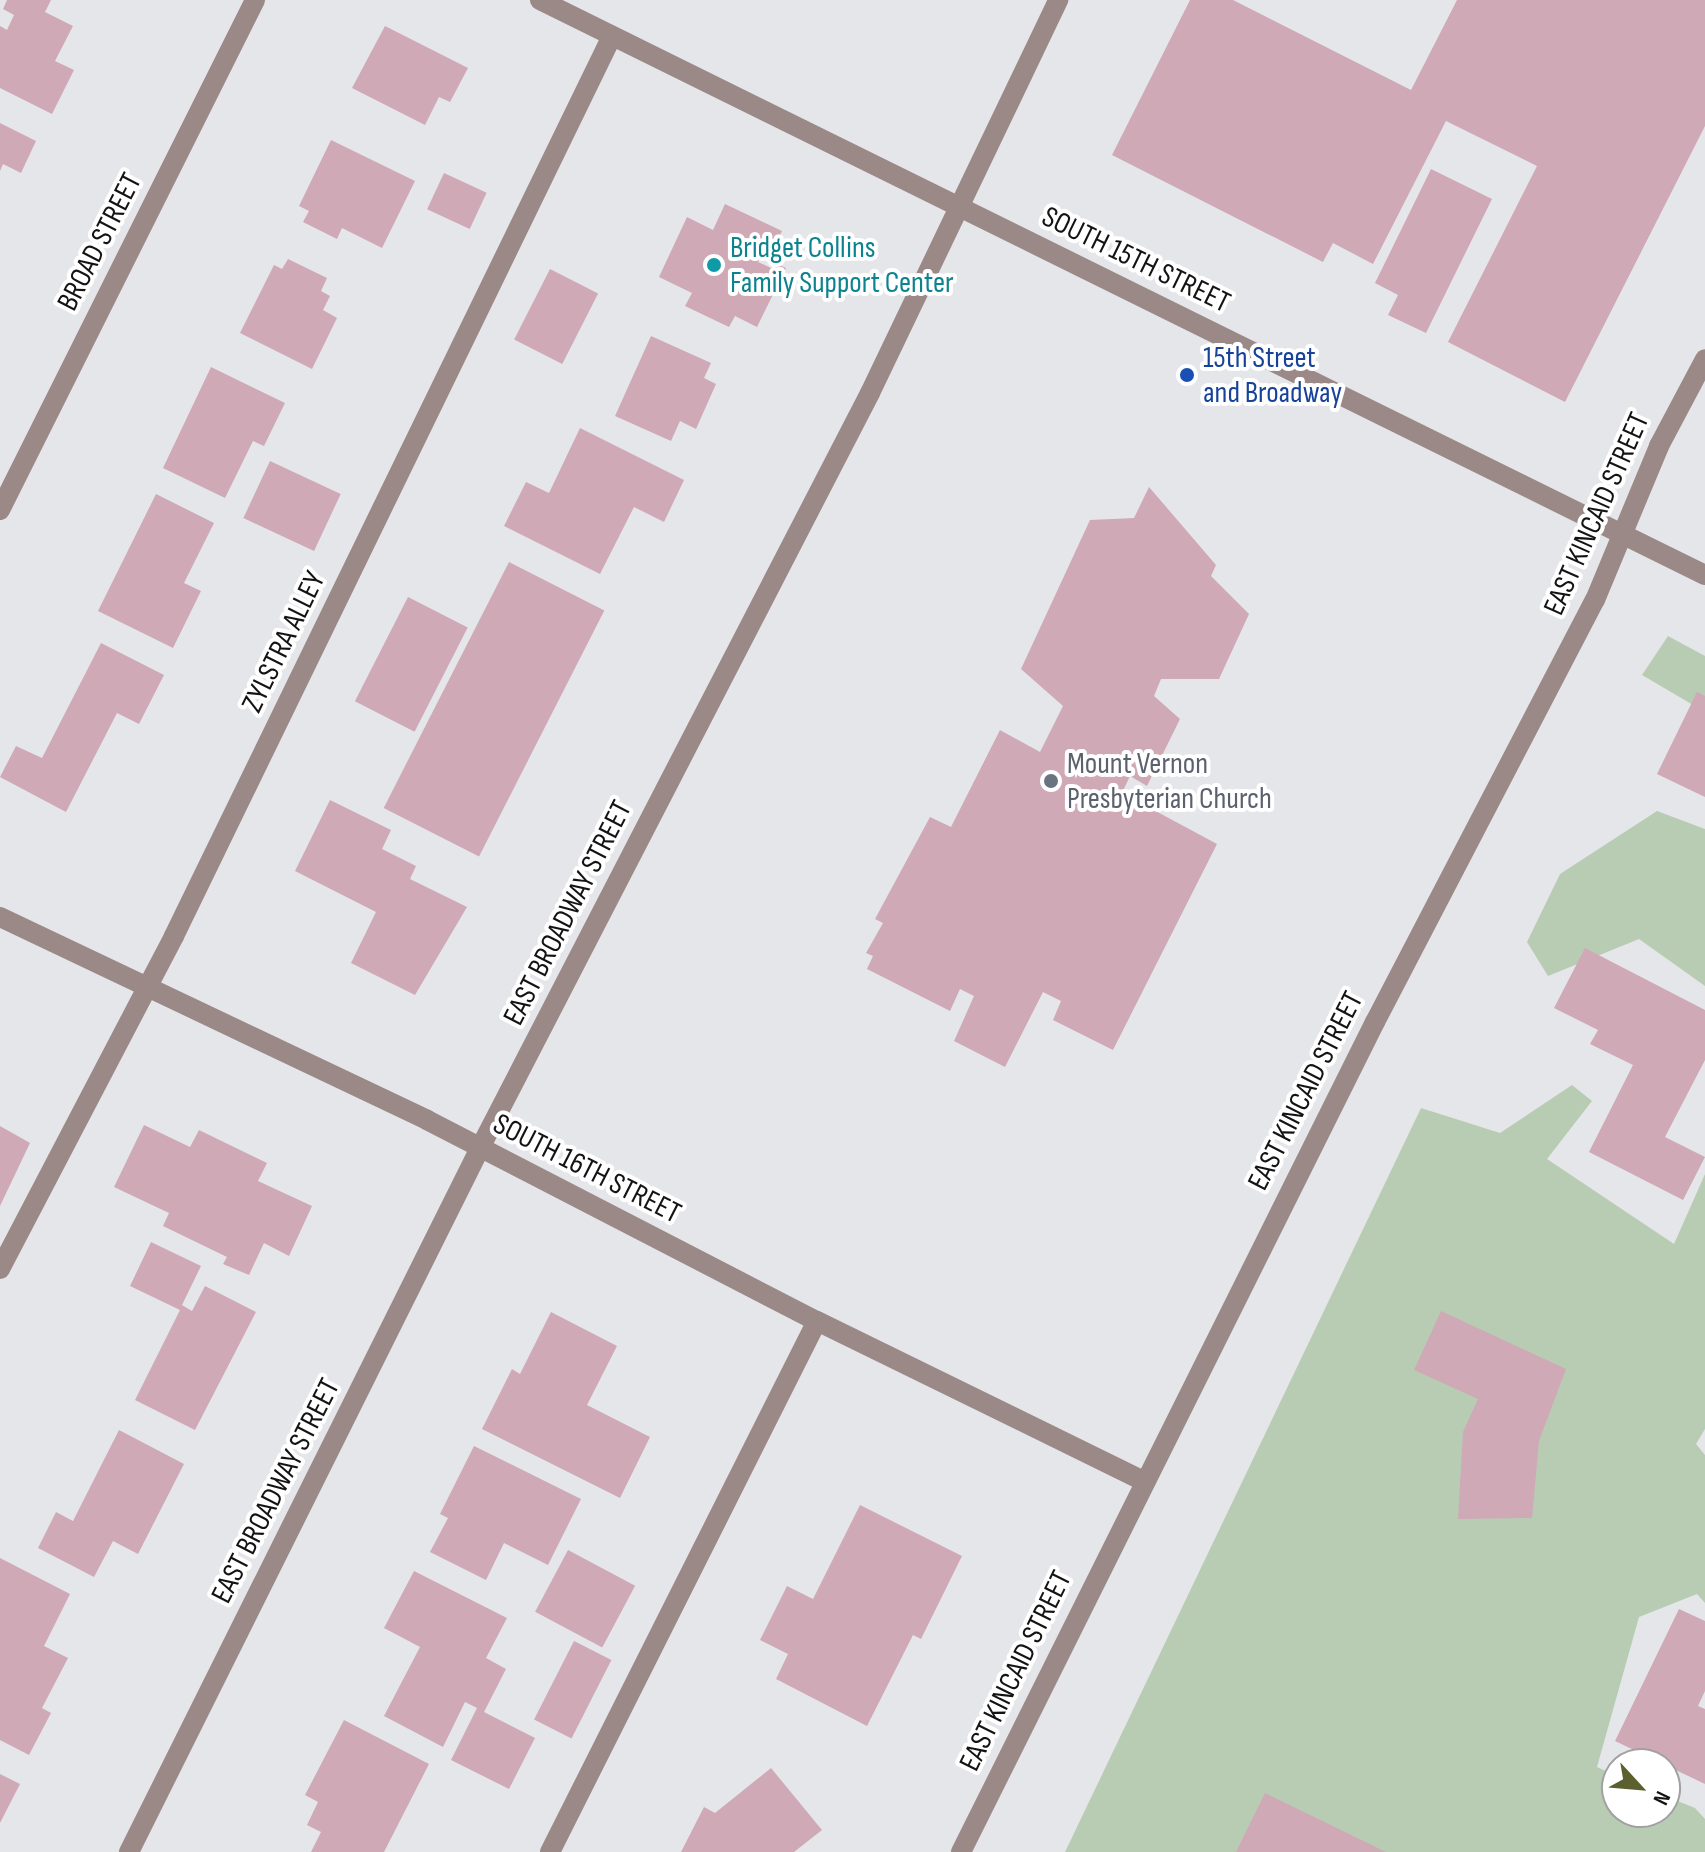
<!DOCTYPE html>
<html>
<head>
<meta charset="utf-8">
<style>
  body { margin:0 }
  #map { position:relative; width:1705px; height:1852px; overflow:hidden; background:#e5e6ea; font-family:"Sofia Sans Condensed",sans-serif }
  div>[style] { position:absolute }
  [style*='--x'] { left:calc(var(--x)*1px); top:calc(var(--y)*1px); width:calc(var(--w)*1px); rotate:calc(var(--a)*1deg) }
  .green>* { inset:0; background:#b8ccb3 }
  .building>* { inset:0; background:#cfa9b6; transform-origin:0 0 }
  .service>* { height:20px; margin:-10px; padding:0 10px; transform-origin:10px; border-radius:10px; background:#9b8988 }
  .minor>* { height:20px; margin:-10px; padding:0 10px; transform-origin:10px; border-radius:10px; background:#9b8988 }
  .tertiary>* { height:20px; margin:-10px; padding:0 10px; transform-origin:10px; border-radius:10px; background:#9b8988 }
  .dots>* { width:22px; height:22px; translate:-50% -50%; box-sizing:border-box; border:4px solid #fff; border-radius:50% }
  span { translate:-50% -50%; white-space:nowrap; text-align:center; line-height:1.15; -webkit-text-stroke:8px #fff; paint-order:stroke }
  .street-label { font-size:30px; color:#131314 }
  .culture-label { font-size:30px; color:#0d838f }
  .left { translate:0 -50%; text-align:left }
  .transit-label { font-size:30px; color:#164399 }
  .worship-label { font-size:30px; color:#5b616d }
  .north { position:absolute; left:1601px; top:1748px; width:80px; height:80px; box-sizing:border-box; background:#fff; border:2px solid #a1a1a1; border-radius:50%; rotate:116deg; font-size:22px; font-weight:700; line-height:32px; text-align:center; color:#131314 }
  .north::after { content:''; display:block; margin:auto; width:28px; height:36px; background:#5b602e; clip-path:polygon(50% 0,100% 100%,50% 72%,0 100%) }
</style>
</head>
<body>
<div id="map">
  <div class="green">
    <div style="clip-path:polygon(1668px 636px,1705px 656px,1705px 712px,1642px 675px)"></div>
    <div style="clip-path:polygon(1657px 811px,1705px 829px,1705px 986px,1639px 939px,1548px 976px,1527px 942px,1560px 874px)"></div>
    <div style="clip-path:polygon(1572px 1085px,1592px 1101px,1547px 1159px,1674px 1244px,1705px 1174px,1705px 1429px,1696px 1444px,1705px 1455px,1705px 1603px,1697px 1594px,1639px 1617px,1597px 1767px,1617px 1776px,1617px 1812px,1665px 1812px,1665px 1796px,1695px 1808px,1705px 1819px,1705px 1852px,1065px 1852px,1421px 1108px,1500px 1133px)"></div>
  </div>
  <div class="building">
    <div style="clip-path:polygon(7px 0,51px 0,45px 12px,73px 26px,55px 61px,74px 70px,52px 114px,0 88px,0 26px,7px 30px,14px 15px,3px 9px)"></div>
    <div style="clip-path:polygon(1190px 0,1233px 0,1411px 90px,1457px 0,1705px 0,1705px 126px,1565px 402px,1448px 342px,1537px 166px,1446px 121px,1373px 264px,1333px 243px,1323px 262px,1112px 155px)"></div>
    <div style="clip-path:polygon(385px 26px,468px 68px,450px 102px,439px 97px,425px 125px,352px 88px)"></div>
    <div style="clip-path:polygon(0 123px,36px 141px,21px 173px,3px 164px,0 171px)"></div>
    <div style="clip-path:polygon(331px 140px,415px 181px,382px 248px,342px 228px,337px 239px,303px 222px,309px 211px,299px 206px)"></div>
    <div style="clip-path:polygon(1431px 169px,1492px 199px,1426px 333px,1388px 315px,1398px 295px,1375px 283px)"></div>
    <div style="left:444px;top:173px;width:47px;height:40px;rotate:25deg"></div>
    <div style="clip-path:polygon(725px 204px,782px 231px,773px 250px,765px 246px,758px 262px,773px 269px,776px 263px,786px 268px,757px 327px,735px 316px,729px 327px,685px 306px,692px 293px,659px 277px,687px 217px,713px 230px)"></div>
    <div style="clip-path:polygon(288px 259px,327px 278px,321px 291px,330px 296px,323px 310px,337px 318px,312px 369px,240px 333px,274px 265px,282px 269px)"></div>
    <div style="left:550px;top:269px;width:54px;height:79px;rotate:27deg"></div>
    <div style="clip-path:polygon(651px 336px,711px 363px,704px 378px,716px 384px,696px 429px,680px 421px,671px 441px,615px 416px)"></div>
    <div style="clip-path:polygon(211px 367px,285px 403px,264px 446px,253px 441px,225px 498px,163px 468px)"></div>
    <div style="clip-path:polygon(580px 428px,684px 480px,664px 522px,634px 507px,600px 574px,504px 526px,526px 482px,549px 493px)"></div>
    <div style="left:270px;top:461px;width:78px;height:63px;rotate:25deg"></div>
    <div style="clip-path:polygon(1149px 487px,1216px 565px,1211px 576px,1249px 614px,1219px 679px,1161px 679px,1154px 696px,1180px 719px,1147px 786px,1130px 776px,1122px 793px,1217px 844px,1113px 1050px,1053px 1020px,1061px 1001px,1043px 992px,1005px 1067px,954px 1041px,974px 996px,960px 989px,950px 1011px,867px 969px,873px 956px,866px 953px,883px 923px,875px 919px,930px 817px,951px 827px,1000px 730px,1040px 752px,1063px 706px,1021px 669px,1090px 520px,1134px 518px)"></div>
    <div style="clip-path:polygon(156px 494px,214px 523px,184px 583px,201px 591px,173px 648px,98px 611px)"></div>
    <div style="left:509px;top:562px;width:107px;height:276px;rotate:27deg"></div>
    <div style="left:408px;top:597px;width:67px;height:117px;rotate:27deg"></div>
    <div style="clip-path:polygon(101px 643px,164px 675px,139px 724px,117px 713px,66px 812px,0 777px,16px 746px,42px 758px)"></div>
    <div style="clip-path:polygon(1697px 692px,1705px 696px,1705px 797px,1657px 774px)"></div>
    <div style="clip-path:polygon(330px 800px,391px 830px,382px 849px,416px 866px,410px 879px,467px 907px,415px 995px,351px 963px,376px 912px,295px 871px)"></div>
    <div style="clip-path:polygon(1585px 948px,1705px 1010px,1705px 1060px,1665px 1137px,1705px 1157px,1683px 1200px,1589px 1152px,1633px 1065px,1590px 1044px,1598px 1030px,1554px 1008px)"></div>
    <div style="clip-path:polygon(144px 1125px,190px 1147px,199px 1130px,267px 1163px,258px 1181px,312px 1206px,289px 1256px,264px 1243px,249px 1275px,223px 1264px,227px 1257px,163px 1226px,169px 1213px,114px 1187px)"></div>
    <div style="clip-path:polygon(0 1126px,30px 1143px,0 1206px)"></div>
    <div style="clip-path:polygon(151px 1242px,201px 1266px,182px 1305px,192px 1311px,205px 1286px,256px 1312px,195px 1430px,135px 1400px,180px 1310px,130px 1286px)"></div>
    <div style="clip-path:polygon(1441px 1311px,1566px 1369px,1539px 1441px,1532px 1518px,1458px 1519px,1463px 1432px,1478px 1399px,1414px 1370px)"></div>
    <div style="clip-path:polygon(551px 1312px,617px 1346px,587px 1405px,650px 1437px,620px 1498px,482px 1429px,512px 1369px,520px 1374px)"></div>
    <div style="clip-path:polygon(119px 1430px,184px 1464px,138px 1554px,113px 1541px,94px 1577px,38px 1548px,56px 1512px,73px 1521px)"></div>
    <div style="clip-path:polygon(474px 1446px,581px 1499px,548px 1565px,504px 1543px,486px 1580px,430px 1552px,448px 1518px,440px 1514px)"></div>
    <div style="clip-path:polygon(860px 1505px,962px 1556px,921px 1639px,913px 1635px,867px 1726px,776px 1679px,788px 1654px,760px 1640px,787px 1586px,813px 1599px)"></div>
    <div style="left:568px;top:1550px;width:76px;height:70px;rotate:28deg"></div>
    <div style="clip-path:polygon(0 1558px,70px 1594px,44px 1646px,68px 1658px,42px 1708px,51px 1713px,29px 1755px,0 1740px)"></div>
    <div style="clip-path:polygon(414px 1571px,507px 1618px,486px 1658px,506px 1669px,484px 1712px,535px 1738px,509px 1789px,451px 1760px,477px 1708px,465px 1702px,443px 1747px,384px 1716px,420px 1647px,384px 1628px)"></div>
    <div style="clip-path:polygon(1679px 1609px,1705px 1621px,1705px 1691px,1698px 1706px,1705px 1709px,1705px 1784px,1615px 1741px)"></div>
    <div style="left:574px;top:1641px;width:42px;height:88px;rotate:27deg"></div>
    <div style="clip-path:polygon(344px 1720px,429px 1764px,384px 1852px,311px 1852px,321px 1832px,307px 1825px,318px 1802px,305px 1795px)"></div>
    <div style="clip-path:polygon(771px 1768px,822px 1830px,794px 1852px,681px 1852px,704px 1807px,715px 1813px)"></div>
    <div style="clip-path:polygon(0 1774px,20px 1784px,0 1823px)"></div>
    <div style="clip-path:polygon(1265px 1793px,1386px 1852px,1236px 1852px)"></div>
  </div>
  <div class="service">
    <div style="--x:0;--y:1269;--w:376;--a:-62.4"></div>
    <div style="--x:174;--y:936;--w:1001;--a:-64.05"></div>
    <div style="--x:550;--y:1852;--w:594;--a:-63.31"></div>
  </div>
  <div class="minor">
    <div style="--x:0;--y:917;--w:473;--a:25.4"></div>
    <div style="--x:427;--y:1120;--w:439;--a:27.3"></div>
    <div style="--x:817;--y:1321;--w:363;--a:26.1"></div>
    <div style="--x:129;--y:1852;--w:787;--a:-63.5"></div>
    <div style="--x:480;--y:1148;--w:850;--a:-62.68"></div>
    <div style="--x:870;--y:393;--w:436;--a:-64.4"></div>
    <div style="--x:961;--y:1852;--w:928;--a:-63.49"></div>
    <div style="--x:1375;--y:1022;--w:476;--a:-62.5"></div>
    <div style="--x:1595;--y:600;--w:167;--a:-67.4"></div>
    <div style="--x:1659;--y:446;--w:98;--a:-62.1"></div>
  </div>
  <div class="tertiary">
    <div style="--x:540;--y:0;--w:1299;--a:26.27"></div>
    <div style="--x:0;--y:510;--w:570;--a:-63.43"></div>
  </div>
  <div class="dots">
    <div style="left:714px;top:265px;background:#0f9aa8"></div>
    <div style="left:1187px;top:375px;background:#1a4fb4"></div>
    <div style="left:1051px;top:781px;background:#6b7280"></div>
  </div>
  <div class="street-label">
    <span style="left:100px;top:242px;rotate:-63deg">BROAD STREET</span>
    <span style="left:1136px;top:260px;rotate:26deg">SOUTH 15TH STREET</span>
    <span style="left:1597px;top:514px;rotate:-66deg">EAST KINCAID STREET</span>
    <span style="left:284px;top:642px;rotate:-64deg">ZYLSTRA ALLEY</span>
    <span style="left:568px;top:913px;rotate:-63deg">EAST BROADWAY STREET</span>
    <span style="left:1306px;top:1091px;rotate:-63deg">EAST KINCAID STREET</span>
    <span style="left:587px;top:1169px;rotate:27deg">SOUTH 16TH STREET</span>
    <span style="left:276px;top:1491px;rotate:-63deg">EAST BROADWAY STREET</span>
    <span style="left:1016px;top:1671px;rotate:-64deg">EAST KINCAID STREET</span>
  </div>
  <div class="culture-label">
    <span class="left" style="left:730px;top:265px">Bridget Collins<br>Family Support Center</span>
  </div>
  <div class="transit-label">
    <span class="left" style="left:1203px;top:375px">15th Street<br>and Broadway</span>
  </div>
  <div class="worship-label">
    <span class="left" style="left:1067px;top:781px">Mount Vernon<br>Presbyterian Church</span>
  </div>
  <div class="north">N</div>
</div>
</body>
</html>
